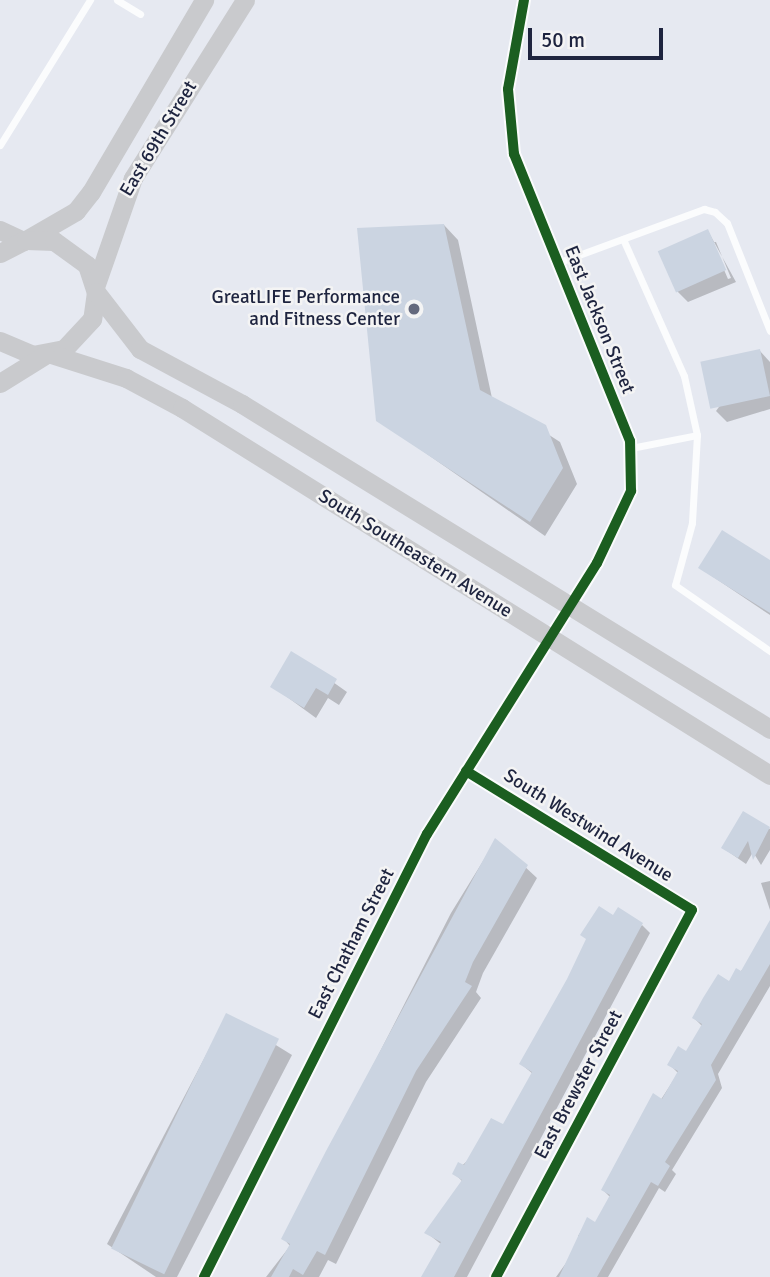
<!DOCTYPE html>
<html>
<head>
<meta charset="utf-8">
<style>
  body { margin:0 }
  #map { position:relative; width:770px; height:1277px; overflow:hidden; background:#e6e9f1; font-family:Signika,sans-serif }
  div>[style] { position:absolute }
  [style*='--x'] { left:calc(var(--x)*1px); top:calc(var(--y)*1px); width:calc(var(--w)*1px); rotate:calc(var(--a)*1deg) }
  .shadow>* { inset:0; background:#0003 }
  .building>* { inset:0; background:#cbd4e1; transform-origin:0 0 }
  .lane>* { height:7px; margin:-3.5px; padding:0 3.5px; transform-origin:3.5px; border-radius:3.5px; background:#fbfcfd }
  .street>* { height:14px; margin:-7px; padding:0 7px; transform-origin:7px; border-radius:7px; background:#fbfcfd }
  .secondary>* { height:19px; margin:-9.5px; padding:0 9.5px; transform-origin:9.5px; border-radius:9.5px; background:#c9cacd }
  .cycleway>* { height:10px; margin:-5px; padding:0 5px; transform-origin:5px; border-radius:5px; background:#1b5e20 }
  .dots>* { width:19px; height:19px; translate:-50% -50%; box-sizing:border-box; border:4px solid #f4f4f4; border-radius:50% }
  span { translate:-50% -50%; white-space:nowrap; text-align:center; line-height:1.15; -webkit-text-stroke:5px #f4f4f4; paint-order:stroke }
  .street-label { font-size:19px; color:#1e243f }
  .poi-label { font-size:19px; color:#1e243f }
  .right { translate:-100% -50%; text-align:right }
  .scale { position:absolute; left:528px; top:28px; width:135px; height:32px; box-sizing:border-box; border:4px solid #1e243f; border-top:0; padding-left:9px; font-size:21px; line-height:24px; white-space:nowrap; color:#1e243f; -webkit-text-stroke:5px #f4f4f4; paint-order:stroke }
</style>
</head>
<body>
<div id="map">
  <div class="shadow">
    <div style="clip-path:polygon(444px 225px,458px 240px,492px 398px,560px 442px,577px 484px,545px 536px,378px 420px)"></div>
    <div style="clip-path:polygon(evenodd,708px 231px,736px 282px,688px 302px,677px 291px,708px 231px,712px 242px,716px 242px,731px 278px,728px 279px,712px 242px)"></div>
    <div style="clip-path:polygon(760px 351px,770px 362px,770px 409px,727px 422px,716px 411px)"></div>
    <div style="clip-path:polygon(770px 562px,770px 615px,700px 568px)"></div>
    <div style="clip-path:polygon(292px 653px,347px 692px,339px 705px,328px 698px,316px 718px,272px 686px)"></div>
    <div style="clip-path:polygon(743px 813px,770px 829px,770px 850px,761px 865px,753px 852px,746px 864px,723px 848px)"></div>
    <div style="clip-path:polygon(496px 840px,537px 878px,483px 973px,476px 992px,481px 998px,426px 1082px,336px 1264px,328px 1260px,319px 1277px,266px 1277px,290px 1246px,284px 1239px,451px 913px)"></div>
    <div style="clip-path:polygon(770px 881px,770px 910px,761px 883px)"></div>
    <div style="clip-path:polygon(642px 925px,650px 933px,467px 1277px,423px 1277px,442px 1245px,427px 1233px,463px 1182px,454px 1173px,504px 1127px,533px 1074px,521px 1064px)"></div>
    <div style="clip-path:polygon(770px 942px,770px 986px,718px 1074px,722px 1088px,672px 1170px,676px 1174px,665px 1192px,659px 1188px,608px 1277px,556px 1277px,582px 1241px,578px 1236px,588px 1220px,596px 1224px,611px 1198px,603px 1190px,678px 1073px,670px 1065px,687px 1053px,702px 1026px,694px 1018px)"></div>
    <div style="clip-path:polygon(227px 1015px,292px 1055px,177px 1277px,156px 1277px,107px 1244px)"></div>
  </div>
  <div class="building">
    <div style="clip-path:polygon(444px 224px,480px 390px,546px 425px,563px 468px,530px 522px,376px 421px,357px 228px)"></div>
    <div style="left:708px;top:229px;width:45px;height:55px;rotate:66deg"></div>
    <div style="left:760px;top:349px;width:48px;height:61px;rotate:78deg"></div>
    <div style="clip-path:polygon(722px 530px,770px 560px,770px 613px,698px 568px)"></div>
    <div style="clip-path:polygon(291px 651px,337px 679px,328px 695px,316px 688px,304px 708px,270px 687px)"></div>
    <div style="clip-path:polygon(743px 811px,770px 827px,753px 860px,748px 841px,738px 858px,721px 848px)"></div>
    <div style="clip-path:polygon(495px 838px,528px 865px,473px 962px,465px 982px,472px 986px,416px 1071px,325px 1255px,317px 1251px,303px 1275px,293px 1269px,289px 1277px,271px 1277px,290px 1244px,281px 1239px,326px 1151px)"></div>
    <div style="clip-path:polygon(599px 906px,613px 915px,618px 907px,643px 923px,454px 1277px,421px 1277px,441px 1242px,424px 1233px,462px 1180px,452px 1174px,458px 1162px,464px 1165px,491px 1118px,503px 1124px,532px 1072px,519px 1064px,567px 979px,586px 939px,580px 935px)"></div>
    <div style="clip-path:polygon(770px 920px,770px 964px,711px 1065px,716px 1080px,665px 1162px,670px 1166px,658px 1186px,651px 1182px,597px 1277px,559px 1277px,587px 1217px,595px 1222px,610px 1195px,601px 1190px,653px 1093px,662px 1099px,678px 1071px,667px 1065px,678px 1046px,686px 1051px,702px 1024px,692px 1018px,703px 998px,718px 974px,729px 981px,736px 968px,741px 971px)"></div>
    <div style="left:226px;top:1013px;width:59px;height:262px;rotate:26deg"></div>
  </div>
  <div class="lane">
    <div style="--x:117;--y:0;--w:27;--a:31"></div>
    <div style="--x:0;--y:145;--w:171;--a:-58.2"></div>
    <div style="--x:623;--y:239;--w:150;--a:66"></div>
    <div style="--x:684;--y:376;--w:60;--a:77.6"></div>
    <div style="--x:697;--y:435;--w:88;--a:93.3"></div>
    <div style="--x:692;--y:523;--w:64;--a:105.3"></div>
    <div style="--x:675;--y:585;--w:116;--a:34.8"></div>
    <div style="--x:557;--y:263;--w:157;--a:-20.2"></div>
    <div style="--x:704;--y:209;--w:11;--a:15"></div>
    <div style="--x:715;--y:212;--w:16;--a:43"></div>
    <div style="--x:727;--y:223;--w:116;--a:68.3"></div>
    <div style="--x:631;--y:448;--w:67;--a:-11.1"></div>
  </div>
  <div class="street">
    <div style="--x:466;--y:771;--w:265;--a:31.6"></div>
    <div style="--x:692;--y:910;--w:416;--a:118.1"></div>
    <div style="--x:204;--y:1277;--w:496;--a:-63.3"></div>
    <div style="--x:427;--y:834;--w:320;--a:-57.9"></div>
    <div style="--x:597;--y:563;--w:80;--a:-64.7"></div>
    <div style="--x:631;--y:491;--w:50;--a:-91.1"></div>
    <div style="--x:630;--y:441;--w:310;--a:-112"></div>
    <div style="--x:514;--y:154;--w:65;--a:-95.3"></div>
    <div style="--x:508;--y:89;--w:90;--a:-79.8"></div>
  </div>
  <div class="secondary">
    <div style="--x:0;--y:230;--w:26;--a:25"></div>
    <div style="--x:26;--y:240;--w:58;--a:-30.1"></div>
    <div style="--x:76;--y:211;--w:24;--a:-52"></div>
    <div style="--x:91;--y:192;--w:223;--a:-59.5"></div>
    <div style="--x:0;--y:253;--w:29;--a:-27"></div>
    <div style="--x:26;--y:240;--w:28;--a:2"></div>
    <div style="--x:54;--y:241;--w:41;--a:36"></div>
    <div style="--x:87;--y:265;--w:28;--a:72"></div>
    <div style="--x:96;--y:292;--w:27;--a:98"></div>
    <div style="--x:92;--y:319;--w:41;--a:133"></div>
    <div style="--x:64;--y:349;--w:32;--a:169"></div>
    <div style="--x:33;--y:355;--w:36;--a:-157"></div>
    <div style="--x:95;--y:287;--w:115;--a:-70.8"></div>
    <div style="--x:133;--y:178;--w:210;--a:-57.8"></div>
    <div style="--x:96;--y:292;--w:72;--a:52.3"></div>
    <div style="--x:140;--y:349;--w:116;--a:28.3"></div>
    <div style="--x:242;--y:404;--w:620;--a:31.61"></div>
    <div style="--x:51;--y:354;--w:79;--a:17.7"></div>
    <div style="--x:126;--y:378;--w:64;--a:28.2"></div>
    <div style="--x:182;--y:408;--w:693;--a:31.97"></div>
    <div style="--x:0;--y:383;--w:53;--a:-31.9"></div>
  </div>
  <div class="cycleway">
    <div style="--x:466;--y:771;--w:265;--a:31.6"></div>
    <div style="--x:692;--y:910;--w:416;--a:118.1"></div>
    <div style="--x:204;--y:1277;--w:496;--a:-63.3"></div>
    <div style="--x:427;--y:834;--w:320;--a:-57.9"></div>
    <div style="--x:597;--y:563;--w:80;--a:-64.7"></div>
    <div style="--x:631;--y:491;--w:50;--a:-91.1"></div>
    <div style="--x:630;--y:441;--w:310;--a:-112"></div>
    <div style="--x:514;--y:154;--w:65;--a:-95.3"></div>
    <div style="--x:508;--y:89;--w:90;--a:-79.8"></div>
  </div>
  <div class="dots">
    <div style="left:414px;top:309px;background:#64697d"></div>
  </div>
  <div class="street-label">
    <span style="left:159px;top:139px;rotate:-59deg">East 69th Street</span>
    <span style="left:599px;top:320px;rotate:68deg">East Jackson Street</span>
    <span style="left:415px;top:554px;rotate:32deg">South Southeastern Avenue</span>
    <span style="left:588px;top:826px;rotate:32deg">South Westwind Avenue</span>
    <span style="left:352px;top:944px;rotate:-63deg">East Chatham Street</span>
    <span style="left:579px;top:1085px;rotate:-62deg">East Brewster Street</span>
  </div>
  <div class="poi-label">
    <span class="right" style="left:400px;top:309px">GreatLIFE Performance<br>and Fitness Center</span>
  </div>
  <div class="scale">50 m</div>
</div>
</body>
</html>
